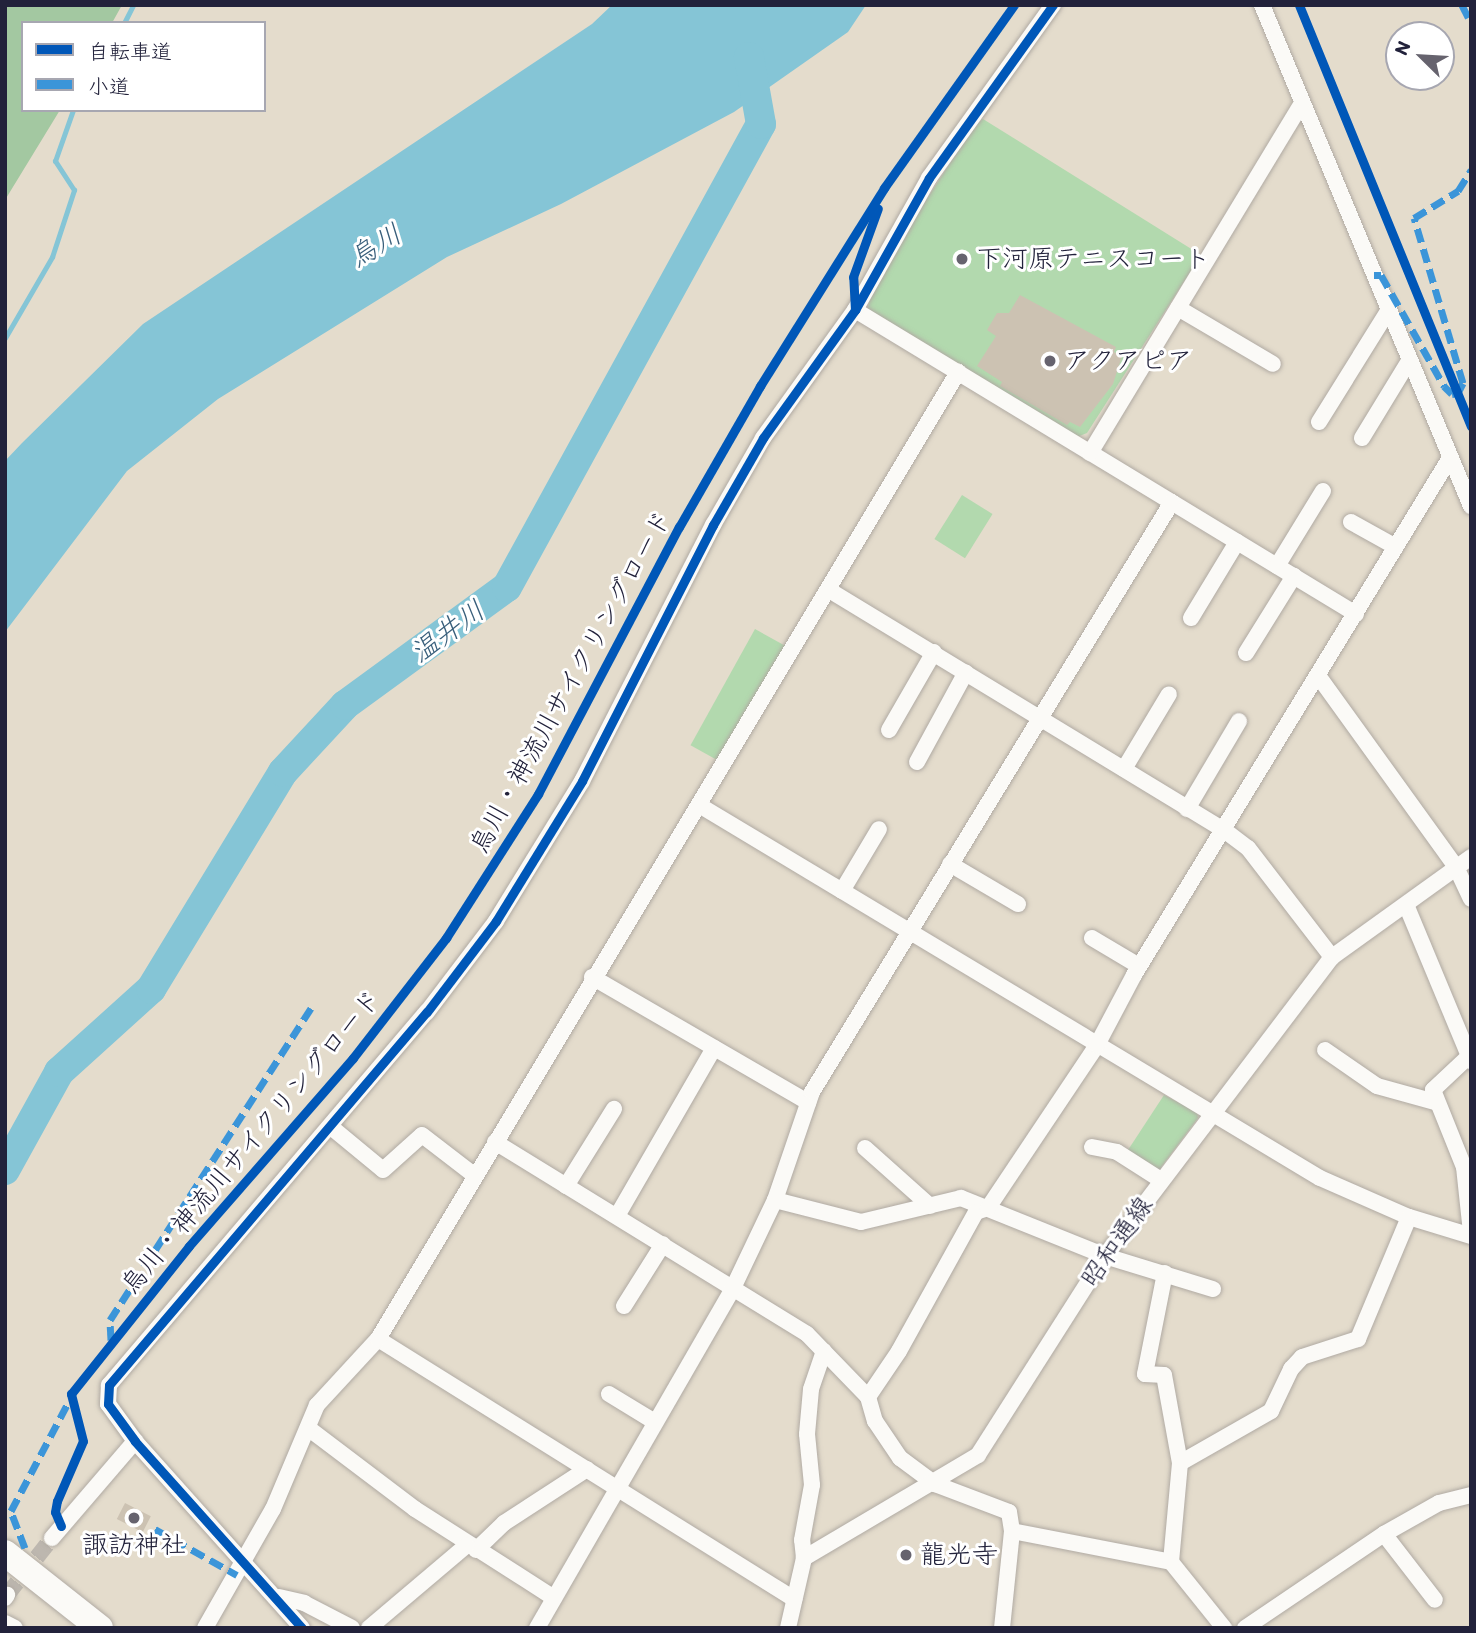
<!DOCTYPE html>
<html>
<head>
<meta charset="utf-8">
<style>
  body { margin:0 }
  #map { position:relative; width:1476px; height:1633px; overflow:hidden; background:#e4dccc; font-family:Itim,"Klee One",sans-serif }
  div>[style] { position:absolute }
  [style*='--x'] { left:calc(var(--x)*1px); top:calc(var(--y)*1px); width:calc(var(--w)*1px); rotate:calc(var(--a)*1deg) }
  .green>* { inset:0; background:#b2d9ae; transform-origin:0 0 }
  .forest>* { inset:0; background:#a3c8a1 }
  .water>* { inset:0; background:#85c5d6 }
  .stream>* { height:5px; margin:-2.5px; padding:0 2.5px; transform-origin:2.5px; border-radius:2.5px; background:#85c5d6 }
  .river>* { height:30px; margin:-15px; padding:0 15px; transform-origin:15px; border-radius:15px; background:#85c5d6 }
  .building>* { inset:0; background:#ccc2b2; transform-origin:0 0 }
  .minor-tunnel>* { height:16px; margin-top:-8px; transform-origin:0; background:repeating-linear-gradient(90deg,#bdb7af 0 16px,transparent 0 24px) }
  .roads { filter:drop-shadow(0 0 2px #b0aaa3) drop-shadow(0 0 2px #b0aaa3) }
  .minor>* { height:16px; margin:-8px; padding:0 8px; transform-origin:8px; border-radius:8px; background:#fbfaf7 }
  .primary>* { height:26px; margin:-13px; padding:0 13px; transform-origin:13px; border-radius:13px; background:#fbfaf7 }
  .quiet>* { height:7px; margin-top:-3.5px; transform-origin:0; background:repeating-linear-gradient(90deg,#3b95d9 0 14px,transparent 0 21px) }
  .cycleway>* { height:9px; margin:-4.5px; padding:0 4.5px; transform-origin:4.5px; border-radius:4.5px; background:#0057b8 }
  .dots>* { width:19px; height:19px; translate:-50% -50%; box-sizing:border-box; border:4px solid #fff; border-radius:50% }
  span { translate:-50% -50%; white-space:nowrap; text-align:center; line-height:1.15; -webkit-text-stroke:6px #fff; paint-order:stroke }
  .poi-label { font-size:26px; color:#22223b }
  .left { translate:0 -50%; text-align:left }
  .street-label { font-size:26px; color:#22223b }
  .water-label { font-size:28px; color:#395f7b; font-style:italic }
  .frame { position:absolute; inset:0; border:7px solid #22223b; pointer-events:none }
  .legend { position:absolute; left:21px; top:21px; width:245px; height:91px; box-sizing:border-box; background:#fff; border:2px solid #a7a7b1; margin:0; padding:9px 12px; list-style:none; font-size:21px; color:#22223b }
  .legend li { display:flex; align-items:center; gap:14px; height:35px }
  .legend b { width:35px; border:2px solid #a7a7b1 }
  .north { position:absolute; left:1385px; top:21px; width:70px; height:70px; box-sizing:border-box; background:#fff; border:2px solid #a7a7b1; border-radius:50%; rotate:294deg; font-size:19px; font-weight:700; line-height:28px; text-align:center; color:#22223b }
  .north::after { content:''; display:block; margin:auto; width:24px; height:32px; background:#66636e; clip-path:polygon(50% 0,100% 100%,50% 72%,0 100%) }
</style>
</head>
<body>
<div id="map">
  <div class="green">
    <div style="clip-path:polygon(983px 119px,1201px 255px,1087px 433px,1077px 437px,868px 309px,872px 284px,974px 126px)"></div>
    <div style="left:962px;top:495px;width:36px;height:52px;rotate:32deg"></div>
    <div style="left:755px;top:629px;width:37px;height:133px;rotate:29deg"></div>
    <div style="clip-path:polygon(1164px 1095px,1197px 1112px,1198px 1118px,1159px 1170px,1128px 1150px)"></div>
  </div>
  <div class="forest">
    <div style="clip-path:polygon(5px 5px,122px 5px,112px 23px,23px 23px,23px 110px,60px 110px,5px 200px)"></div>
  </div>
  <div class="water">
    <div style="clip-path:polygon(612px 5px,866px 5px,848px 32px,734px 112px,561px 204px,447px 257px,218px 399px,127px 471px,5px 632px,5px 461px,22px 443px,143px 324px,592px 24px)"></div>
  </div>
  <div class="stream">
    <div style="--x:124;--y:23;--w:20;--a:-63"></div>
    <div style="--x:5;--y:338;--w:94;--a:-59.9"></div>
    <div style="--x:52;--y:257;--w:71;--a:-71.8"></div>
    <div style="--x:74;--y:190;--w:35;--a:-123"></div>
    <div style="--x:55;--y:161;--w:54;--a:-70.6"></div>
  </div>
  <div class="river">
    <div style="--x:5;--y:1170;--w:112;--a:-61.1"></div>
    <div style="--x:59;--y:1072;--w:124;--a:-42.1"></div>
    <div style="--x:151;--y:989;--w:254;--a:-58.7"></div>
    <div style="--x:283;--y:772;--w:91;--a:-47.2"></div>
    <div style="--x:345;--y:705;--w:200;--a:-36.1"></div>
    <div style="--x:507;--y:587;--w:528;--a:-61.25"></div>
    <div style="--x:761;--y:124;--w:68;--a:-100.2"></div>
  </div>
  <div class="building">
    <div style="clip-path:polygon(1020px 295px,1116px 347px,1114px 352px,1122px 356px,1113px 384px,1080px 427px,1070px 422px,1067px 425px,1000px 386px,1002px 382px,977px 366px,996px 336px,987px 330px,997px 313px,1009px 313px)"></div>
    <div style="left:125px;top:1503px;width:29px;height:18px;rotate:27deg"></div>
  </div>
  <div class="minor-tunnel">
    <div style="--x:7;--y:1595;--w:73;--a:-51.7"></div>
  </div>
  <div class="roads">
    <div class="minor">
      <div style="--x:1262;--y:5;--w:543;--a:67.36"></div>
      <div style="--x:1178;--y:308;--w:110;--a:30.5"></div>
      <div style="--x:855;--y:310;--w:586;--a:31.25"></div>
      <div style="--x:1319;--y:422;--w:131;--a:-58.1"></div>
      <div style="--x:1362;--y:438;--w:90;--a:-58.6"></div>
      <div style="--x:1090;--y:453;--w:409;--a:-58.8"></div>
      <div style="--x:1351;--y:522;--w:51;--a:29.1"></div>
      <div style="--x:1277;--y:566;--w:88;--a:-58.5"></div>
      <div style="--x:829;--y:590;--w:462;--a:31.3"></div>
      <div style="--x:1224;--y:830;--w:30;--a:37"></div>
      <div style="--x:1248;--y:848;--w:138;--a:52.4"></div>
      <div style="--x:1191;--y:618;--w:89;--a:-58.8"></div>
      <div style="--x:1246;--y:653;--w:91;--a:-58.1"></div>
      <div style="--x:1319;--y:677;--w:234;--a:54.2"></div>
      <div style="--x:1456;--y:867;--w:35;--a:65"></div>
      <div style="--x:889;--y:730;--w:90;--a:-60"></div>
      <div style="--x:917;--y:762;--w:102;--a:-61.4"></div>
      <div style="--x:1124;--y:769;--w:87;--a:-59"></div>
      <div style="--x:699;--y:805;--w:724;--a:30.99"></div>
      <div style="--x:1320;--y:1178;--w:97;--a:23.7"></div>
      <div style="--x:1409;--y:1217;--w:65;--a:17"></div>
      <div style="--x:1187;--y:809;--w:102;--a:-59.4"></div>
      <div style="--x:950;--y:864;--w:79;--a:30.5"></div>
      <div style="--x:842;--y:891;--w:72;--a:-59.2"></div>
      <div style="--x:1407;--y:907;--w:167;--a:67.4"></div>
      <div style="--x:1092;--y:938;--w:55;--a:30.8"></div>
      <div style="--x:592;--y:977;--w:250;--a:30.1"></div>
      <div style="--x:1325;--y:1050;--w:63;--a:34.7"></div>
      <div style="--x:1377;--y:1086;--w:60;--a:15.4"></div>
      <div style="--x:1468;--y:1057;--w:48;--a:136.7"></div>
      <div style="--x:1433;--y:1090;--w:83;--a:68.1"></div>
      <div style="--x:1464;--y:1167;--w:65;--a:83.9"></div>
      <div style="--x:331;--y:1127;--w:67;--a:39.6"></div>
      <div style="--x:383;--y:1170;--w:52;--a:-41.9"></div>
      <div style="--x:422;--y:1135;--w:66;--a:37.6"></div>
      <div style="--x:495;--y:1142;--w:366;--a:31.6"></div>
      <div style="--x:807;--y:1334;--w:88;--a:45.9"></div>
      <div style="--x:868;--y:1397;--w:25;--a:74"></div>
      <div style="--x:875;--y:1421;--w:45;--a:56"></div>
      <div style="--x:900;--y:1458;--w:44;--a:36.6"></div>
      <div style="--x:935;--y:1484;--w:79;--a:20.7"></div>
      <div style="--x:1009;--y:1512;--w:19;--a:81"></div>
      <div style="--x:1012;--y:1531;--w:162;--a:11"></div>
      <div style="--x:1171;--y:1562;--w:85;--a:51.2"></div>
      <div style="--x:1092;--y:1147;--w:25;--a:11"></div>
      <div style="--x:1117;--y:1152;--w:52;--a:32.5"></div>
      <div style="--x:865;--y:1148;--w:87;--a:41.7"></div>
      <div style="--x:566;--y:1186;--w:91;--a:-58.1"></div>
      <div style="--x:775;--y:1200;--w:89;--a:14.3"></div>
      <div style="--x:861;--y:1222;--w:103;--a:-13.5"></div>
      <div style="--x:961;--y:1198;--w:155;--a:21.9"></div>
      <div style="--x:1105;--y:1256;--w:113;--a:17"></div>
      <div style="--x:617;--y:1216;--w:194;--a:-60"></div>
      <div style="--x:1165;--y:1273;--w:103;--a:101.2"></div>
      <div style="--x:1145;--y:1374;--w:19;--a:3"></div>
      <div style="--x:1164;--y:1375;--w:89;--a:79.7"></div>
      <div style="--x:1180;--y:1463;--w:99;--a:95.2"></div>
      <div style="--x:624;--y:1306;--w:73;--a:-57.8"></div>
      <div style="--x:378;--y:1339;--w:491;--a:32"></div>
      <div style="--x:609;--y:1394;--w:54;--a:31.3"></div>
      <div style="--x:868;--y:1397;--w:55;--a:-56"></div>
      <div style="--x:899;--y:1351;--w:159;--a:-61"></div>
      <div style="--x:976;--y:1212;--w:13;--a:-18"></div>
      <div style="--x:988;--y:1208;--w:196;--a:-56.2"></div>
      <div style="--x:1097;--y:1045;--w:79;--a:-62.1"></div>
      <div style="--x:1134;--y:975;--w:606;--a:-58.57"></div>
      <div style="--x:308;--y:1428;--w:134;--a:37.1"></div>
      <div style="--x:415;--y:1509;--w:165;--a:32.6"></div>
      <div style="--x:1180;--y:1463;--w:105;--a:-29.7"></div>
      <div style="--x:1271;--y:1411;--w:47;--a:-64.5"></div>
      <div style="--x:1291;--y:1369;--w:16;--a:-47"></div>
      <div style="--x:1302;--y:1357;--w:59;--a:-17.8"></div>
      <div style="--x:1358;--y:1339;--w:132;--a:-67.3"></div>
      <div style="--x:1384;--y:1534;--w:83;--a:52.3"></div>
      <div style="--x:52;--y:1538;--w:128;--a:-49.4"></div>
      <div style="--x:476;--y:1550;--w:39;--a:-44"></div>
      <div style="--x:504;--y:1523;--w:99;--a:-33"></div>
      <div style="--x:804;--y:1558;--w:18;--a:-96"></div>
      <div style="--x:802;--y:1540;--w:56;--a:-79.7"></div>
      <div style="--x:812;--y:1485;--w:51;--a:-95.6"></div>
      <div style="--x:807;--y:1434;--w:45;--a:-84.9"></div>
      <div style="--x:811;--y:1389;--w:40;--a:-71.1"></div>
      <div style="--x:279;--y:1597;--w:26;--a:13"></div>
      <div style="--x:304;--y:1603;--w:54;--a:27.5"></div>
      <div style="--x:5;--y:1598;--w:4;--a:-56"></div>
      <div style="--x:5;--y:1623;--w:11;--a:27"></div>
      <div style="--x:205;--y:1628;--w:137;--a:-60.3"></div>
      <div style="--x:273;--y:1509;--w:113;--a:-67.1"></div>
      <div style="--x:317;--y:1405;--w:90;--a:-47.3"></div>
      <div style="--x:378;--y:1339;--w:1128;--a:-59.04"></div>
      <div style="--x:302;--y:1628;--w:251;--a:-131.8"></div>
      <div style="--x:135;--y:1441;--w:46;--a:-126.1"></div>
      <div style="--x:108;--y:1404;--w:19;--a:-87"></div>
      <div style="--x:109;--y:1385;--w:490;--a:-49.6"></div>
      <div style="--x:427;--y:1012;--w:114;--a:-52.8"></div>
      <div style="--x:496;--y:921;--w:164;--a:-58.4"></div>
      <div style="--x:582;--y:781;--w:288;--a:-62.9"></div>
      <div style="--x:713;--y:525;--w:100;--a:-60.1"></div>
      <div style="--x:763;--y:438;--w:158;--a:-54.3"></div>
      <div style="--x:855;--y:310;--w:151;--a:-60.7"></div>
      <div style="--x:929;--y:178;--w:213;--a:-54.4"></div>
      <div style="--x:369;--y:1628;--w:128;--a:-40.3"></div>
      <div style="--x:537;--y:1628;--w:392;--a:-60"></div>
      <div style="--x:733;--y:1288;--w:98;--a:-64.5"></div>
      <div style="--x:775;--y:1200;--w:114;--a:-71.1"></div>
      <div style="--x:812;--y:1092;--w:691;--a:-58.61"></div>
      <div style="--x:788;--y:1628;--w:72;--a:-77.1"></div>
      <div style="--x:804;--y:1558;--w:202;--a:-30.6"></div>
      <div style="--x:978;--y:1455;--w:236;--a:-57.5"></div>
      <div style="--x:1105;--y:1256;--w:375;--a:-52.8"></div>
      <div style="--x:1332;--y:957;--w:171;--a:-35.7"></div>
      <div style="--x:1002;--y:1628;--w:98;--a:-84.1"></div>
      <div style="--x:1245;--y:1628;--w:168;--a:-34.1"></div>
      <div style="--x:1384;--y:1534;--w:63;--a:-29.4"></div>
      <div style="--x:1439;--y:1503;--w:33;--a:-14"></div>
    </div>
    <div class="primary">
      <div style="--x:5;--y:1553;--w:121;--a:38.3"></div>
    </div>
  </div>
  <div class="quiet">
    <div style="--x:1462;--y:5;--w:20;--a:63"></div>
    <div style="--x:1374;--y:275;--w:7;--a:0"></div>
    <div style="--x:1381;--y:275;--w:128;--a:60.4"></div>
    <div style="--x:1444;--y:386;--w:11;--a:45"></div>
    <div style="--x:1452;--y:394;--w:6;--a:-9"></div>
    <div style="--x:1458;--y:393;--w:11;--a:-63"></div>
    <div style="--x:1463;--y:383;--w:172;--a:-106.5"></div>
    <div style="--x:1414;--y:218;--w:52;--a:-31.5"></div>
    <div style="--x:1458;--y:191;--w:25;--a:-58"></div>
    <div style="--x:111;--y:1340;--w:20;--a:-93"></div>
    <div style="--x:110;--y:1320;--w:371;--a:-57.2"></div>
    <div style="--x:155;--y:1529;--w:94;--a:29.3"></div>
    <div style="--x:25;--y:1548;--w:40;--a:-111"></div>
    <div style="--x:11;--y:1511;--w:124;--a:-62.2"></div>
  </div>
  <div class="cycleway">
    <div style="--x:1299;--y:5;--w:455;--a:67.8"></div>
    <div style="--x:855;--y:310;--w:33;--a:-93"></div>
    <div style="--x:853;--y:277;--w:73;--a:-70.1"></div>
    <div style="--x:61;--y:1526;--w:15;--a:-113"></div>
    <div style="--x:55;--y:1512;--w:11;--a:-80"></div>
    <div style="--x:57;--y:1501;--w:65;--a:-66.6"></div>
    <div style="--x:83;--y:1441;--w:49;--a:-104.3"></div>
    <div style="--x:71;--y:1394;--w:189;--a:-51.4"></div>
    <div style="--x:189;--y:1246;--w:249;--a:-48.9"></div>
    <div style="--x:353;--y:1058;--w:152;--a:-52.2"></div>
    <div style="--x:446;--y:938;--w:171;--a:-57.4"></div>
    <div style="--x:538;--y:794;--w:302;--a:-62.2"></div>
    <div style="--x:679;--y:527;--w:163;--a:-60.1"></div>
    <div style="--x:760;--y:386;--w:234;--a:-57.9"></div>
    <div style="--x:884;--y:188;--w:224;--a:-54.6"></div>
    <div style="--x:302;--y:1628;--w:251;--a:-131.8"></div>
    <div style="--x:135;--y:1441;--w:46;--a:-126.1"></div>
    <div style="--x:108;--y:1404;--w:19;--a:-87"></div>
    <div style="--x:109;--y:1385;--w:490;--a:-49.6"></div>
    <div style="--x:427;--y:1012;--w:114;--a:-52.8"></div>
    <div style="--x:496;--y:921;--w:164;--a:-58.4"></div>
    <div style="--x:582;--y:781;--w:288;--a:-62.9"></div>
    <div style="--x:713;--y:525;--w:100;--a:-60.1"></div>
    <div style="--x:763;--y:438;--w:158;--a:-54.3"></div>
    <div style="--x:855;--y:310;--w:151;--a:-60.7"></div>
    <div style="--x:929;--y:178;--w:213;--a:-54.4"></div>
  </div>
  <div class="dots">
    <div style="left:962px;top:259px;background:#66636e"></div>
    <div style="left:1050px;top:361px;background:#66636e"></div>
    <div style="left:134px;top:1518px;background:#66636e"></div>
    <div style="left:906px;top:1555px;background:#66636e"></div>
  </div>
  <div class="poi-label">
    <span class="left" style="left:976px;top:259px">下河原テニスコート</span>
    <span class="left" style="left:1064px;top:361px">アクアピア</span>
    <span style="left:134px;top:1545px">諏訪神社</span>
    <span class="left" style="left:920px;top:1555px">龍光寺</span>
  </div>
  <div class="street-label">
    <span style="left:571px;top:682px;rotate:-61deg">烏川・神流川サイクリングロード</span>
    <span style="left:251px;top:1142px;rotate:-50deg">烏川・神流川サイクリングロード</span>
    <span style="left:1117px;top:1242px;rotate:-55deg">昭和通線</span>
  </div>
  <div class="water-label">
    <span style="left:375px;top:245px;rotate:-31deg">烏川</span>
    <span style="left:447px;top:631px;rotate:-36deg">温井川</span>
  </div>
  <div class="frame"></div>
  <ul class="legend">
  <li><b style="height:9px;background:#0057b8"></b>自転車道</li>
  <li><b style="height:9px;background:#3b95d9"></b>小道</li>
  </ul>
  <div class="north">N</div>
</div>
</body>
</html>
